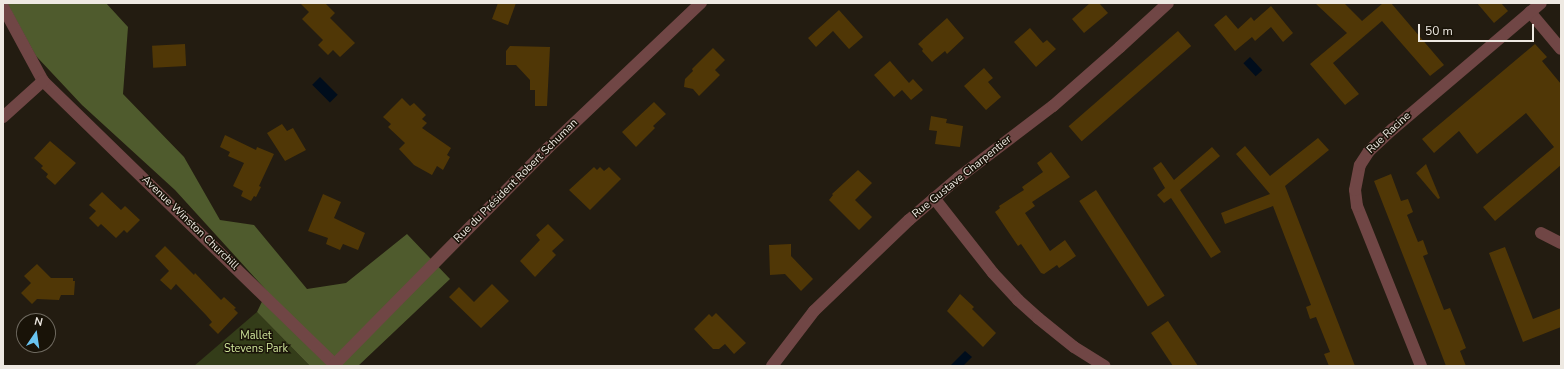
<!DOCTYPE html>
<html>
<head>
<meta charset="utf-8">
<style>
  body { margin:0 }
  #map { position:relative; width:1564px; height:369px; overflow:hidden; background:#231c11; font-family:"Nunito Sans",sans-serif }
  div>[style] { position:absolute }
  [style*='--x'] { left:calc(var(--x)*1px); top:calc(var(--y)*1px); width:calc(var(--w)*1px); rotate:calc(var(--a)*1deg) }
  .green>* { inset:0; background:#343d19 }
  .forest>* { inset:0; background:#4f5b2d }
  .water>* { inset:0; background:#000d1c; transform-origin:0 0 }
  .building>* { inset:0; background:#503706; transform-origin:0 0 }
  .street>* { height:12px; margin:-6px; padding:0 6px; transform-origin:6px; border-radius:6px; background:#704645 }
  span { translate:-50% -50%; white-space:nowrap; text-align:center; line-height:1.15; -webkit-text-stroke:3px #191308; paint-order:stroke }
  .street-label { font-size:11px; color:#eee9e2 }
  .park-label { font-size:11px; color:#cfe59a }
  .frame { position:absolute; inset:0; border:4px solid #eee9e2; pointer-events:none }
  .north { position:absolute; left:16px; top:313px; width:40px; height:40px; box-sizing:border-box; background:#191308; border:1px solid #6e695f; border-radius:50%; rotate:13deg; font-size:11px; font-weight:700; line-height:16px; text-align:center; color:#eee9e2 }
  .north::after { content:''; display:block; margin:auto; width:14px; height:18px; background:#69c4f1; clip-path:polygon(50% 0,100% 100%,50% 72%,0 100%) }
  .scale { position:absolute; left:1418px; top:24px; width:116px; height:18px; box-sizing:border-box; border:2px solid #eee9e2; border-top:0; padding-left:5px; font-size:12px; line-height:14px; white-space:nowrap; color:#eee9e2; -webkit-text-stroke:3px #191308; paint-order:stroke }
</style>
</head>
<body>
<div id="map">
  <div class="green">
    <div style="clip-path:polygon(257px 312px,310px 366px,194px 366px)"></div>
  </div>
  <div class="forest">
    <div style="clip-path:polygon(7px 3px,106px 3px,128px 27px,123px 94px,184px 157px,220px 220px,254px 225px,307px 289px,346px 283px,407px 234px,450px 279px,358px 366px,310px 366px,257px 312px,267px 291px,175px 190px,82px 105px,36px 56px)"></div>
  </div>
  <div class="water">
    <div style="left:1250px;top:57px;width:18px;height:9px;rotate:47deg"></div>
    <div style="left:320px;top:77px;width:25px;height:11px;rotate:45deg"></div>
    <div style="clip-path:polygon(965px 351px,972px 357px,963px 366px,950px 366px)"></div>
  </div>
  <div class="building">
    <div style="clip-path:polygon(300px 3px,325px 3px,335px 13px,330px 18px,355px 43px,340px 57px,333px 50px,328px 55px,318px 45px,323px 40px,302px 19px,309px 12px)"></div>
    <div style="clip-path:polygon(498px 3px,516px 3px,508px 25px,492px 19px)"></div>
    <div style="clip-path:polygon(1090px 3px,1099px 3px,1108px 13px,1084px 33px,1072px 19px)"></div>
    <div style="clip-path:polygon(1315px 3px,1344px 3px,1362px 21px,1383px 3px,1391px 3px,1444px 65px,1430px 76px,1382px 21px,1333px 63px,1359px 94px,1345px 105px,1310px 64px,1347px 33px)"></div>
    <div style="clip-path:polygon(1477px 3px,1501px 3px,1508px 11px,1494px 23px)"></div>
    <div style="clip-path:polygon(1271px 6px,1293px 33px,1283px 42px,1271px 27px,1255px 41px,1252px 37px,1235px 51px,1214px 25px,1226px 15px,1238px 29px,1251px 17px,1254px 21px)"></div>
    <div style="clip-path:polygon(839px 10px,863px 37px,849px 49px,833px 31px,816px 47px,808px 38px)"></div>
    <div style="clip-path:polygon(947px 18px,964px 38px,947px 54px,945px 51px,932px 62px,922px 51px,923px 49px,918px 44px)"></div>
    <div style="clip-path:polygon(1030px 28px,1043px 43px,1047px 40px,1056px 49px,1036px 67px,1014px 42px)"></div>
    <div style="left:1178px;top:31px;width:20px;height:145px;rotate:49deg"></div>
    <div style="left:185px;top:44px;width:22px;height:33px;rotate:87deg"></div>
    <div style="clip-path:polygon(1535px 44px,1547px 57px,1542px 61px,1561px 84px,1561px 165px,1495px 221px,1483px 207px,1554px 147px,1526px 113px,1477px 154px,1459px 131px,1434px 153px,1422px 139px)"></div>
    <div style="clip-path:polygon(510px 46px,550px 47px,547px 106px,535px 106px,535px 90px,530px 90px,530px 80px,516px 65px,506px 65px,506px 51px)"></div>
    <div style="clip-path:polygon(713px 48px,725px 60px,715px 70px,720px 75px,699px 96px,693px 89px,684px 87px,685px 79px,693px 71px,692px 69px)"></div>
    <div style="clip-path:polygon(890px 61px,909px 83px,913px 79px,923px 90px,911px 100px,902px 90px,894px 97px,874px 75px)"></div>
    <div style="clip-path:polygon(984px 68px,993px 78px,988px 82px,1001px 97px,986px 110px,964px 86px)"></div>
    <div style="clip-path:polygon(402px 98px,410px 106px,414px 103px,426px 115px,422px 119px,427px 123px,422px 128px,451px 148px,447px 155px,450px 157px,443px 170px,437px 166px,432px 175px,414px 165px,399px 149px,405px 143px,388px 127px,391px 124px,383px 117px)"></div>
    <div style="clip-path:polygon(654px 102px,666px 114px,653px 126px,655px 128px,636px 147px,622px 132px)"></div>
    <div style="clip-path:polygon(931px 116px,947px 119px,946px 123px,963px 126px,960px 147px,935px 144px,937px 131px,929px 130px)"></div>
    <div style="clip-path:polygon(282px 124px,287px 131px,293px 128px,306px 150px,285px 161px,267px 133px)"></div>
    <div style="clip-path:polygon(225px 135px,256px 150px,257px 147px,274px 154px,259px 186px,261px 187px,256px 197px,254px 196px,251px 201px,241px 196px,243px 191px,233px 186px,244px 163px,228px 156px,230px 152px,220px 147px)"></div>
    <div style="clip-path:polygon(1318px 138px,1329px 150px,1285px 186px,1355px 366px,1329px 366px,1324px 354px,1330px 352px,1316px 317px,1310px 319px,1306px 307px,1311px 305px,1273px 206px,1225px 224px,1221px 213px,1270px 194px,1236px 154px,1245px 146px,1270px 176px)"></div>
    <div style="clip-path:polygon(50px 141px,76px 163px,55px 185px,46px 177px,48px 174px,41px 168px,43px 166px,34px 158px)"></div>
    <div style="clip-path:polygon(1212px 147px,1220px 156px,1180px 190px,1221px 252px,1211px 258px,1171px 198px,1164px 203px,1157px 195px,1165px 188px,1153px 168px,1161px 162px,1174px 180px)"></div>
    <div style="clip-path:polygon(1051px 152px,1070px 177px,1032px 202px,1035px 206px,1025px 213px,1050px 251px,1065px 240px,1076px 256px,1059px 268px,1057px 265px,1044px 274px,1041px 273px,1021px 244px,1018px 246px,995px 212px,1000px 208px,999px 206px,1024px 190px,1022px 187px,1043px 172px,1037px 163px)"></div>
    <div style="clip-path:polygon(1426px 164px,1440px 198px,1438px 199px,1416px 173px)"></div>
    <div style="clip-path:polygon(594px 167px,597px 170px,600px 167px,604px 171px,609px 167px,621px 179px,590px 210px,569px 190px)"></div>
    <div style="clip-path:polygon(858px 170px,872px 183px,855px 200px,872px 217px,859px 230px,829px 200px,833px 195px,832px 194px)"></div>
    <div style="clip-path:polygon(1391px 174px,1401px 201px,1408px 199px,1413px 212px,1407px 215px,1418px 242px,1423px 240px,1428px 254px,1423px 256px,1444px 310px,1450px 308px,1461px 335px,1466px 348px,1460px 351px,1466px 366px,1446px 366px,1433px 332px,1374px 181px)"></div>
    <div style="left:1096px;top:190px;width:126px;height:20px;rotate:57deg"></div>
    <div style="clip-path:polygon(102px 192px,121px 210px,125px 206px,140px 220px,127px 233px,124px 230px,116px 238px,101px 224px,98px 227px,89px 218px,96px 211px,89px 205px)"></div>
    <div style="clip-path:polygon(323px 194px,341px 202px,334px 218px,365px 233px,358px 250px,343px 244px,340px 250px,326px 244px,328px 238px,308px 231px)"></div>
    <div style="clip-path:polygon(548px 224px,564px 240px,552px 251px,556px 255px,535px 277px,520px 261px,540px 240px,536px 235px)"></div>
    <div style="clip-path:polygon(791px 244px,791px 256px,813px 279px,801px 291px,785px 274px,770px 275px,769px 245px)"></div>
    <div style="clip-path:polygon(165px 246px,194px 275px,195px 273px,221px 300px,224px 297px,236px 308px,234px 309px,238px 313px,218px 334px,209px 325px,212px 322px,206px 315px,176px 284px,171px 290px,160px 280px,169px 271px,155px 256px)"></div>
    <div style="clip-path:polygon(1505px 247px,1533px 319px,1561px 308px,1561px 327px,1523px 342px,1489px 253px)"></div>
    <div style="clip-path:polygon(37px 264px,51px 278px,73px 278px,73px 281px,75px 281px,74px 295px,61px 295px,59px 300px,37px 299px,32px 304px,21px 293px,31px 283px,24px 276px)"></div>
    <div style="clip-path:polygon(492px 284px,509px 301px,481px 328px,449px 297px,459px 287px,474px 302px)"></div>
    <div style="clip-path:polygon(960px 294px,974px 307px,972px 309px,996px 333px,983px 347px,947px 311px)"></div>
    <div style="clip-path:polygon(716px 313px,746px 343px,734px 354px,725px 344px,719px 349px,713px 349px,694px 329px,709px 314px,712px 317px)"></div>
    <div style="clip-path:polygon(1168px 321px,1198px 366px,1173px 366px,1151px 333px)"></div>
  </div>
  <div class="street">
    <div style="--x:3;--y:7;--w:84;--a:61.6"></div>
    <div style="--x:43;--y:81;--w:409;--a:44.2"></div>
    <div style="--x:1530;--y:12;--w:48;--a:50"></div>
    <div style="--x:3;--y:117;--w:54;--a:-42"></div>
    <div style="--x:934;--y:198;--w:95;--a:51.8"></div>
    <div style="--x:993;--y:273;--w:37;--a:47"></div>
    <div style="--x:1018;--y:300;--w:27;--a:42"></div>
    <div style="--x:1038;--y:318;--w:46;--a:38.9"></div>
    <div style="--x:1074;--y:347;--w:36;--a:32"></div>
    <div style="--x:1541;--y:233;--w:22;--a:27"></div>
    <div style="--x:335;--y:364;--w:303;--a:-45.4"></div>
    <div style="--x:548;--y:148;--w:211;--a:-43.5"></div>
    <div style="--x:772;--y:366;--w:69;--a:-52.6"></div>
    <div style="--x:814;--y:311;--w:132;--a:-43.8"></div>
    <div style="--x:909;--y:220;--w:65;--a:-40.6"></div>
    <div style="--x:958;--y:178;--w:119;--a:-37.2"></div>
    <div style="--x:1053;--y:106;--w:89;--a:-41.4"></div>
    <div style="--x:1120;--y:47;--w:65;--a:-42.5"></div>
    <div style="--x:1421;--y:366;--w:172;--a:-111.8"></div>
    <div style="--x:1357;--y:206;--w:16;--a:-97"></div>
    <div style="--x:1355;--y:190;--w:25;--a:-79"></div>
    <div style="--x:1360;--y:165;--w:17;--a:-57"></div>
    <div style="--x:1369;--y:151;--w:33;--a:-43"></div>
    <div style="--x:1393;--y:129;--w:194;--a:-40.4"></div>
  </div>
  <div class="street-label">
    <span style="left:1389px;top:133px;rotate:-43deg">Rue Racine</span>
    <span style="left:962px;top:177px;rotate:-39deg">Rue Gustave Charpentier</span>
    <span style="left:516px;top:181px;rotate:-45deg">Rue du Président Robert Schuman</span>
    <span style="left:190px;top:223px;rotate:44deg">Avenue Winston Churchill</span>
  </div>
  <div class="park-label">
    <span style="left:256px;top:343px">Mallet<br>Stevens Park</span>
  </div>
  <div class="frame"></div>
  <div class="north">N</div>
  <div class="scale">50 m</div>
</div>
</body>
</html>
